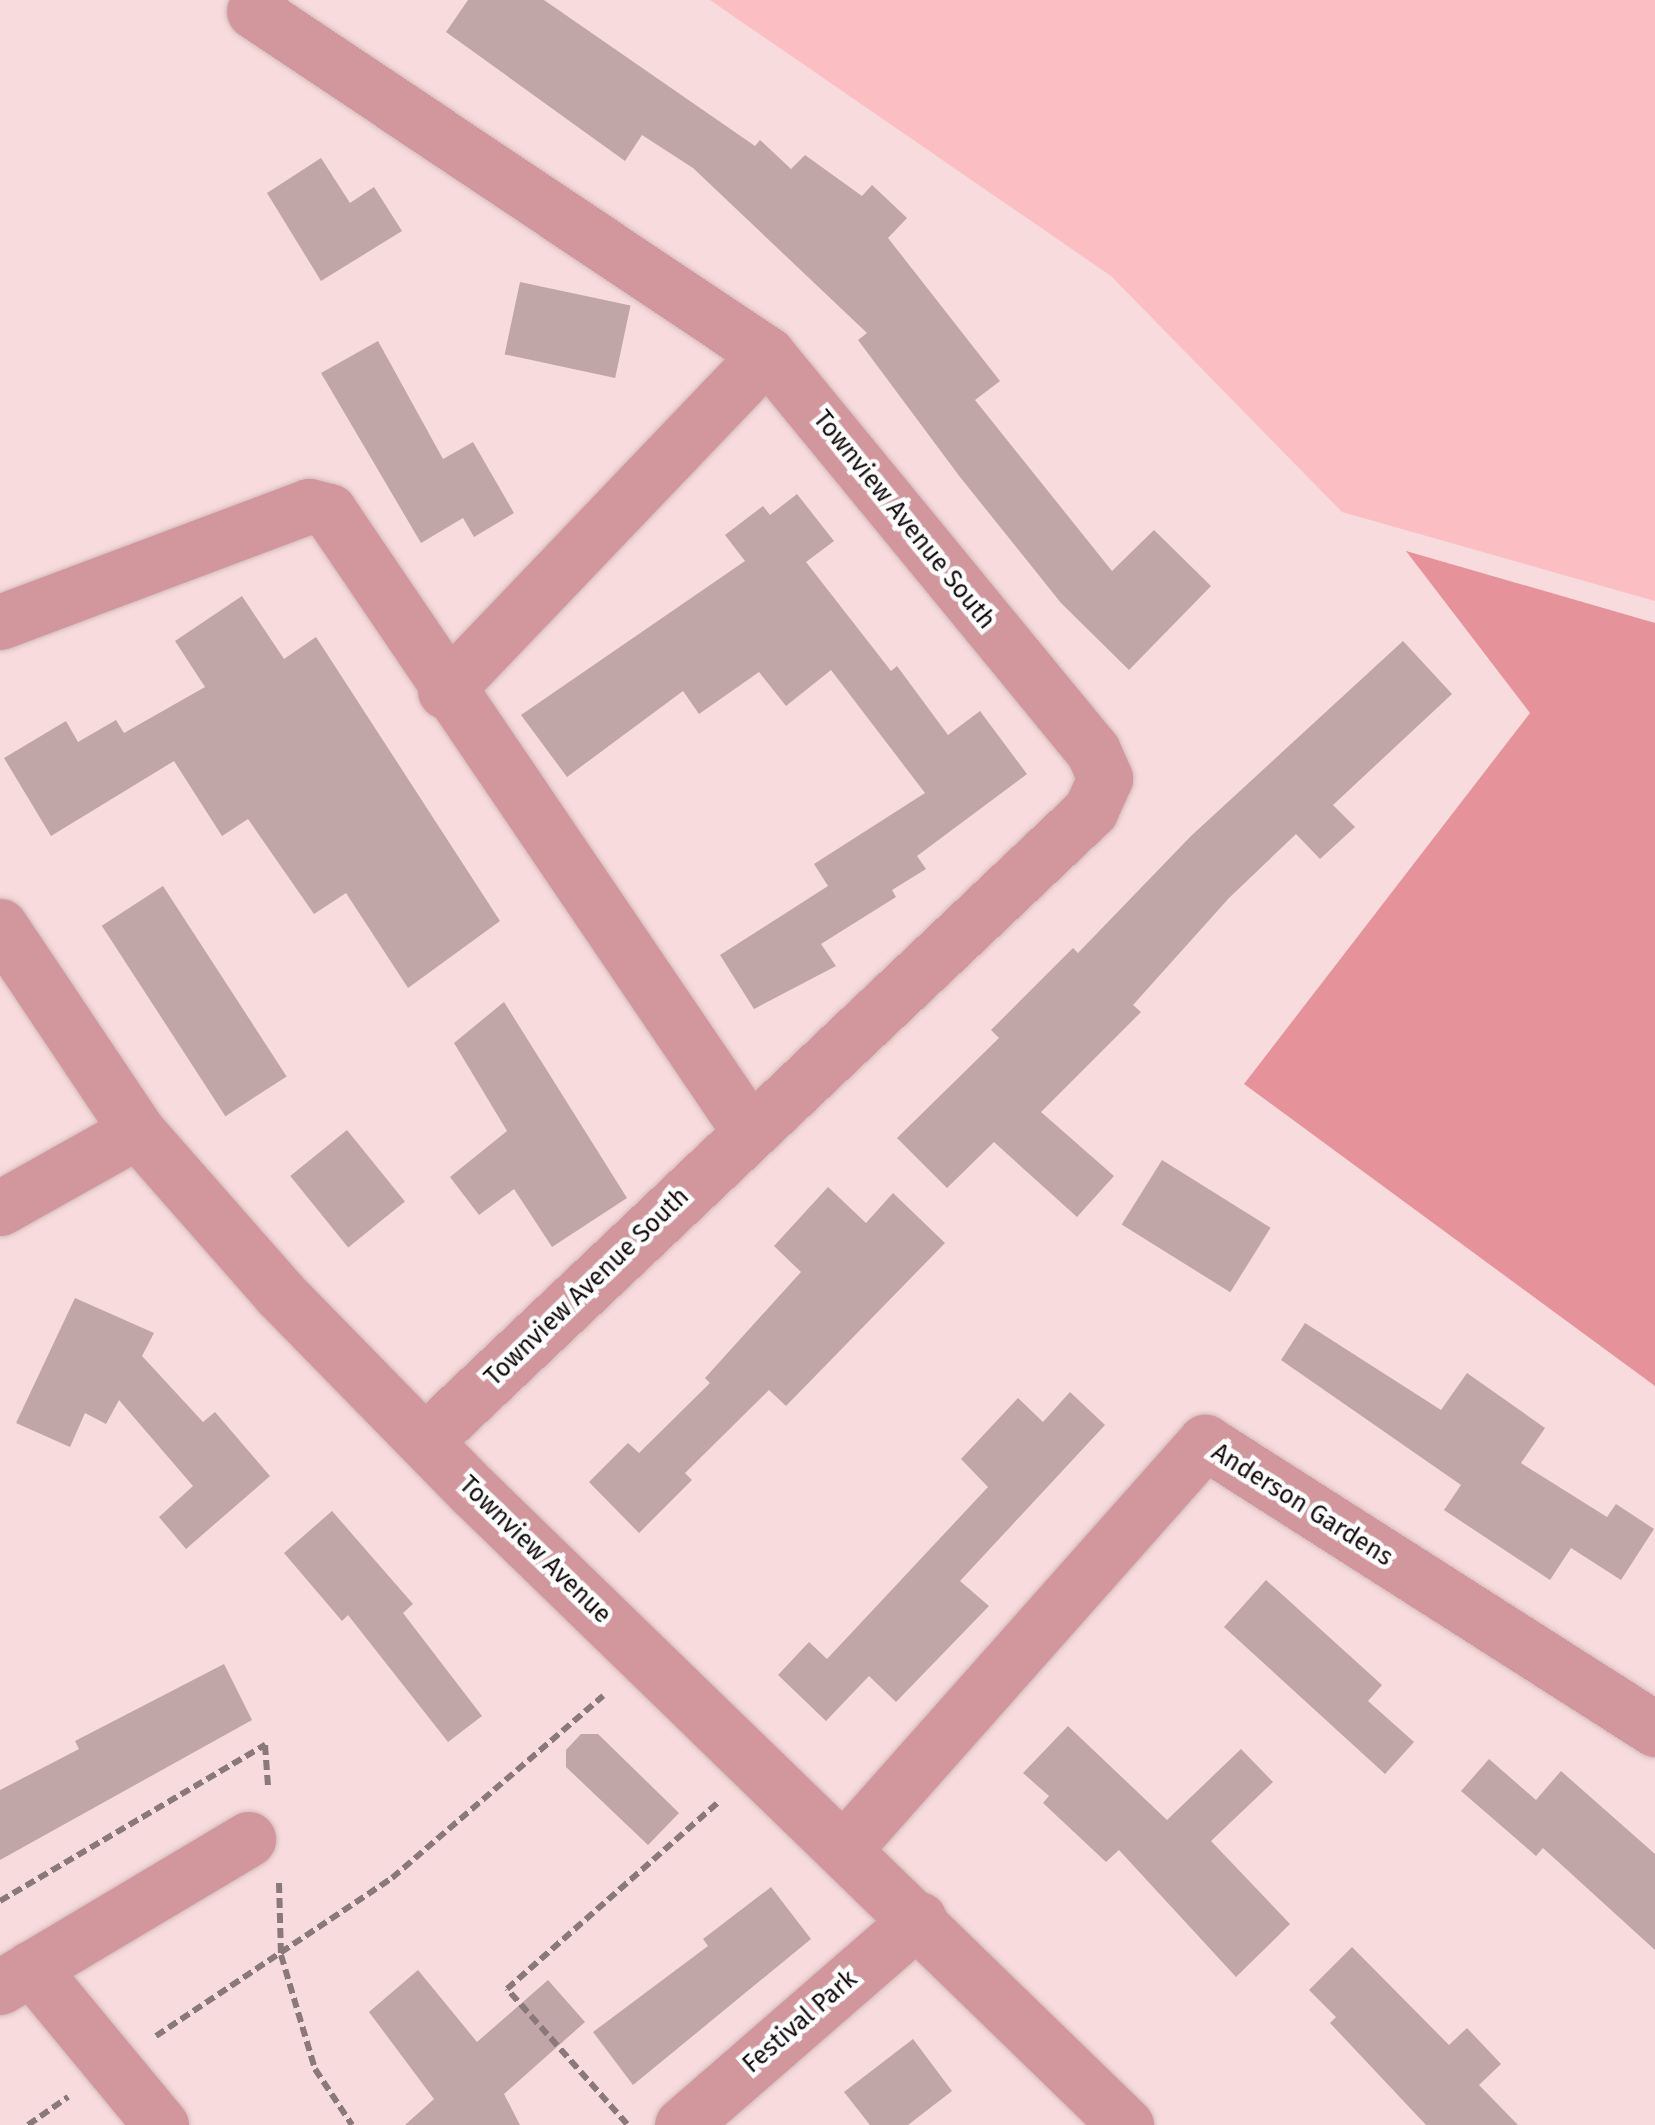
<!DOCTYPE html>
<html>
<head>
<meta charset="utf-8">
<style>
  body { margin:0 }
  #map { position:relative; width:1655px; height:2125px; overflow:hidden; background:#f7dbdd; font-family:"Fira Sans",sans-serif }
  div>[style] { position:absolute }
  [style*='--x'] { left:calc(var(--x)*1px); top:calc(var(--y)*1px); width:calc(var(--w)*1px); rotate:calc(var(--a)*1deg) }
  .green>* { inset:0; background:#fbbec3 }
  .forest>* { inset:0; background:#e5929a }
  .building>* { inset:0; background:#c1a6a8; transform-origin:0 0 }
  .path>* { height:6px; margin-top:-3px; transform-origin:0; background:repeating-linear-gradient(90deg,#8b787a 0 10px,transparent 0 15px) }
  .roads { filter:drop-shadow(0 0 2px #d3babb) drop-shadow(0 0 2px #d3babb) }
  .minor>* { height:55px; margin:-27.5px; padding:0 27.5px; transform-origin:27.5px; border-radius:27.5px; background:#d2979c }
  span { translate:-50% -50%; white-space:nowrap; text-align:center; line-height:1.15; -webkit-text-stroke:9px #fff; paint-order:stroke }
  .street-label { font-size:25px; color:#130b0b }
</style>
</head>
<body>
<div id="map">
  <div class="green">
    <div style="clip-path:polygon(710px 0,1655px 0,1655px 601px,1342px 512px,1111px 276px)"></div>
  </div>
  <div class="forest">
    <div style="clip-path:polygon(1406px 551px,1655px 623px,1655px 1386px,1244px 1084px,1530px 713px)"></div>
  </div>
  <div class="building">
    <div style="clip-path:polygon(468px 0,544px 0,755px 146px,760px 140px,791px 169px,805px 155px,862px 196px,872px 185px,907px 218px,888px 238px,1000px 381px,975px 400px,1112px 571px,1154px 530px,1211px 586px,1129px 670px,1061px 603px,960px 477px,858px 340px,867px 333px,693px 168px,642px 135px,625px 161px,446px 32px)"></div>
    <div style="clip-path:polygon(321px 158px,350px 203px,374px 187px,402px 231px,321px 281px,267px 193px)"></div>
    <div style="left:520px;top:282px;width:113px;height:74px;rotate:12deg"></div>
    <div style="clip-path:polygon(378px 341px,443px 459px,473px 442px,514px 513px,474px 537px,463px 518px,421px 543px,321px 373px)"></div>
    <div style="clip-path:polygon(797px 494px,834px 541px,806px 562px,891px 671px,897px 666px,948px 735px,980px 711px,1027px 774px,917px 856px,926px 869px,892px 890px,896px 897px,821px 944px,836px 966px,754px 1009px,720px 955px,828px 886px,814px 864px,925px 793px,831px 670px,786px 706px,759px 672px,699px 714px,683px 691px,567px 777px,521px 715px,745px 561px,725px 535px,763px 506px,770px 515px)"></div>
    <div style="clip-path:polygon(242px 596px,284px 659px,316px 637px,500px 921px,408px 988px,346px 893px,314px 914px,248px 819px,222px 836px,174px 761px,51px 836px,4px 758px,66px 721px,78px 742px,116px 720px,124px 733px,205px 687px,175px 641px)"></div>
    <div style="clip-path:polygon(1403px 641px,1452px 694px,1333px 805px,1355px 827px,1320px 859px,1296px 834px,1229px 898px,1133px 1005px,1141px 1012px,1041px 1112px,1114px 1176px,1077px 1217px,994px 1142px,947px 1188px,897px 1138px,999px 1038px,991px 1030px,1073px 948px,1078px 953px,1191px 836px)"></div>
    <div style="left:163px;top:886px;width:227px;height:73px;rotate:57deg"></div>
    <div style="clip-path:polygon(504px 1002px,627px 1198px,552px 1247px,514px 1189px,479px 1215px,450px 1177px,507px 1131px,454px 1043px)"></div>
    <div style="left:347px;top:1130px;width:92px;height:73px;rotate:51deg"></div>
    <div style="left:1162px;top:1160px;width:128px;height:76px;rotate:32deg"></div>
    <div style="clip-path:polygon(828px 1187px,866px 1223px,893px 1193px,945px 1243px,786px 1406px,769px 1390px,685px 1473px,692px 1480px,639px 1533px,589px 1482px,628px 1443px,639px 1453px,710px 1383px,705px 1378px,801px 1272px,774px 1246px)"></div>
    <div style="clip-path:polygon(75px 1298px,154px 1333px,142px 1356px,203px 1422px,215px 1412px,270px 1476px,186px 1549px,159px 1517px,193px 1486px,119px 1400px,106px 1424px,85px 1413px,70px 1447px,16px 1423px)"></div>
    <div style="clip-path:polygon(1305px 1323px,1441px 1410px,1467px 1373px,1545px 1428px,1521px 1463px,1607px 1517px,1616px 1504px,1654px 1529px,1621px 1580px,1571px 1548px,1550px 1580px,1444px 1510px,1461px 1485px,1281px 1360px)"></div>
    <div style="clip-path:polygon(1070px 1392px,1105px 1425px,960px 1581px,989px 1606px,896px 1702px,869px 1676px,826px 1721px,778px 1675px,809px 1642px,827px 1659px,988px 1487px,961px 1459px,1018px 1398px,1043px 1422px)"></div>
    <div style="clip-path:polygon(332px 1511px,413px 1604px,403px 1613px,482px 1716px,448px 1742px,348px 1615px,342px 1621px,284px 1553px)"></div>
    <div style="clip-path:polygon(1266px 1580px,1382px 1685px,1368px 1701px,1414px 1742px,1385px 1774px,1224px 1627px)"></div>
    <div style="clip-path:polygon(224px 1664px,252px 1720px,0 1860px,0 1790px,79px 1749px,75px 1741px)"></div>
    <div style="clip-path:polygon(1068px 1726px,1167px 1820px,1241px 1749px,1273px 1782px,1211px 1841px,1290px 1924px,1236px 1977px,1119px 1850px,1106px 1862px,1043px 1803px,1049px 1796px,1023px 1773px)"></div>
    <div style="clip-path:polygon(581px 1734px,598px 1734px,679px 1813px,648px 1845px,566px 1767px,566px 1750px)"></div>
    <div style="clip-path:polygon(1489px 1759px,1536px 1800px,1561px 1771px,1655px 1854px,1655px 1950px,1543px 1848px,1536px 1856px,1461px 1791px)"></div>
    <div style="clip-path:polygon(771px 1887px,811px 1939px,633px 2085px,593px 2032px,708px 1946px,703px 1939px)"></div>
    <div style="clip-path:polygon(1352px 1947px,1449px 2045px,1467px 2028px,1501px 2064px,1479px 2085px,1518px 2125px,1426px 2125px,1330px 2023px,1336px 2017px,1309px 1990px)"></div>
    <div style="clip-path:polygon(418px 1970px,477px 2042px,548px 1980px,585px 2022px,504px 2094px,520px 2125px,405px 2125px,434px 2099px,369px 2012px)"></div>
    <div style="clip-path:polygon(913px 2039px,952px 2091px,908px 2125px,870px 2125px,844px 2092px)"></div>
  </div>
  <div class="path">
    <div style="--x:279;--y:1883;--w:72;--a:88.4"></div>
    <div style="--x:281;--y:1955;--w:119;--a:73.4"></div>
    <div style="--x:315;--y:2069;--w:67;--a:56.5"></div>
    <div style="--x:0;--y:1901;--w:308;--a:-30.5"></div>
    <div style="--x:265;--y:1745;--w:41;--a:85.8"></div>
    <div style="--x:156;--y:2036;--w:284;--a:-33.8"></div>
    <div style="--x:392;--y:1878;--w:279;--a:-40.8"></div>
    <div style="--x:627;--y:2124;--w:181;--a:-131.6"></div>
    <div style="--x:507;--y:1989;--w:282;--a:-41.5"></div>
    <div style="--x:28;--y:2125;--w:49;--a:-35"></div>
  </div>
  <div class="roads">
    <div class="minor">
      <div style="--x:254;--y:11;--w:617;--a:33.77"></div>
      <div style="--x:767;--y:354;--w:514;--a:50.61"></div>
      <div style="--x:1093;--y:751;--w:30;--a:66"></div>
      <div style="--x:1105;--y:778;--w:36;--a:114"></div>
      <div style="--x:1090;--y:811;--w:916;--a:136.55"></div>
      <div style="--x:0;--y:622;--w:330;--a:-20.6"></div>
      <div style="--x:309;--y:506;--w:21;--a:14"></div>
      <div style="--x:329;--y:511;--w:750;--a:55.87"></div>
      <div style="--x:445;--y:691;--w:466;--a:-46.3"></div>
      <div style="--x:0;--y:926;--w:247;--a:56.2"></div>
      <div style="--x:137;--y:1131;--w:217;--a:48.7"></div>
      <div style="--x:280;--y:1294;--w:274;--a:45.6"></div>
      <div style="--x:472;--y:1490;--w:912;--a:44.16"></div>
      <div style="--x:0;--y:1208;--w:157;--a:-29.3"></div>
      <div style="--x:845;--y:1848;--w:543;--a:-48.44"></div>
      <div style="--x:1205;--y:1442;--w:534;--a:32.53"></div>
      <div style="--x:31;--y:1968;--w:204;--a:50.4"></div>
      <div style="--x:0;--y:1987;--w:289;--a:-30.8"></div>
      <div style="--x:682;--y:2125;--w:314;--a:-41"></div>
    </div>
  </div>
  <div class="street-label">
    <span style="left:904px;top:520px;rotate:51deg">Townview Avenue South</span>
    <span style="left:587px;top:1287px;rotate:-44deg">Townview Avenue South</span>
    <span style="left:1302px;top:1505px;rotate:32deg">Anderson Gardens</span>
    <span style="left:535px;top:1550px;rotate:44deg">Townview Avenue</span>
    <span style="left:800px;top:2022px;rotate:-41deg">Festival Park</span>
  </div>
</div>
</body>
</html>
